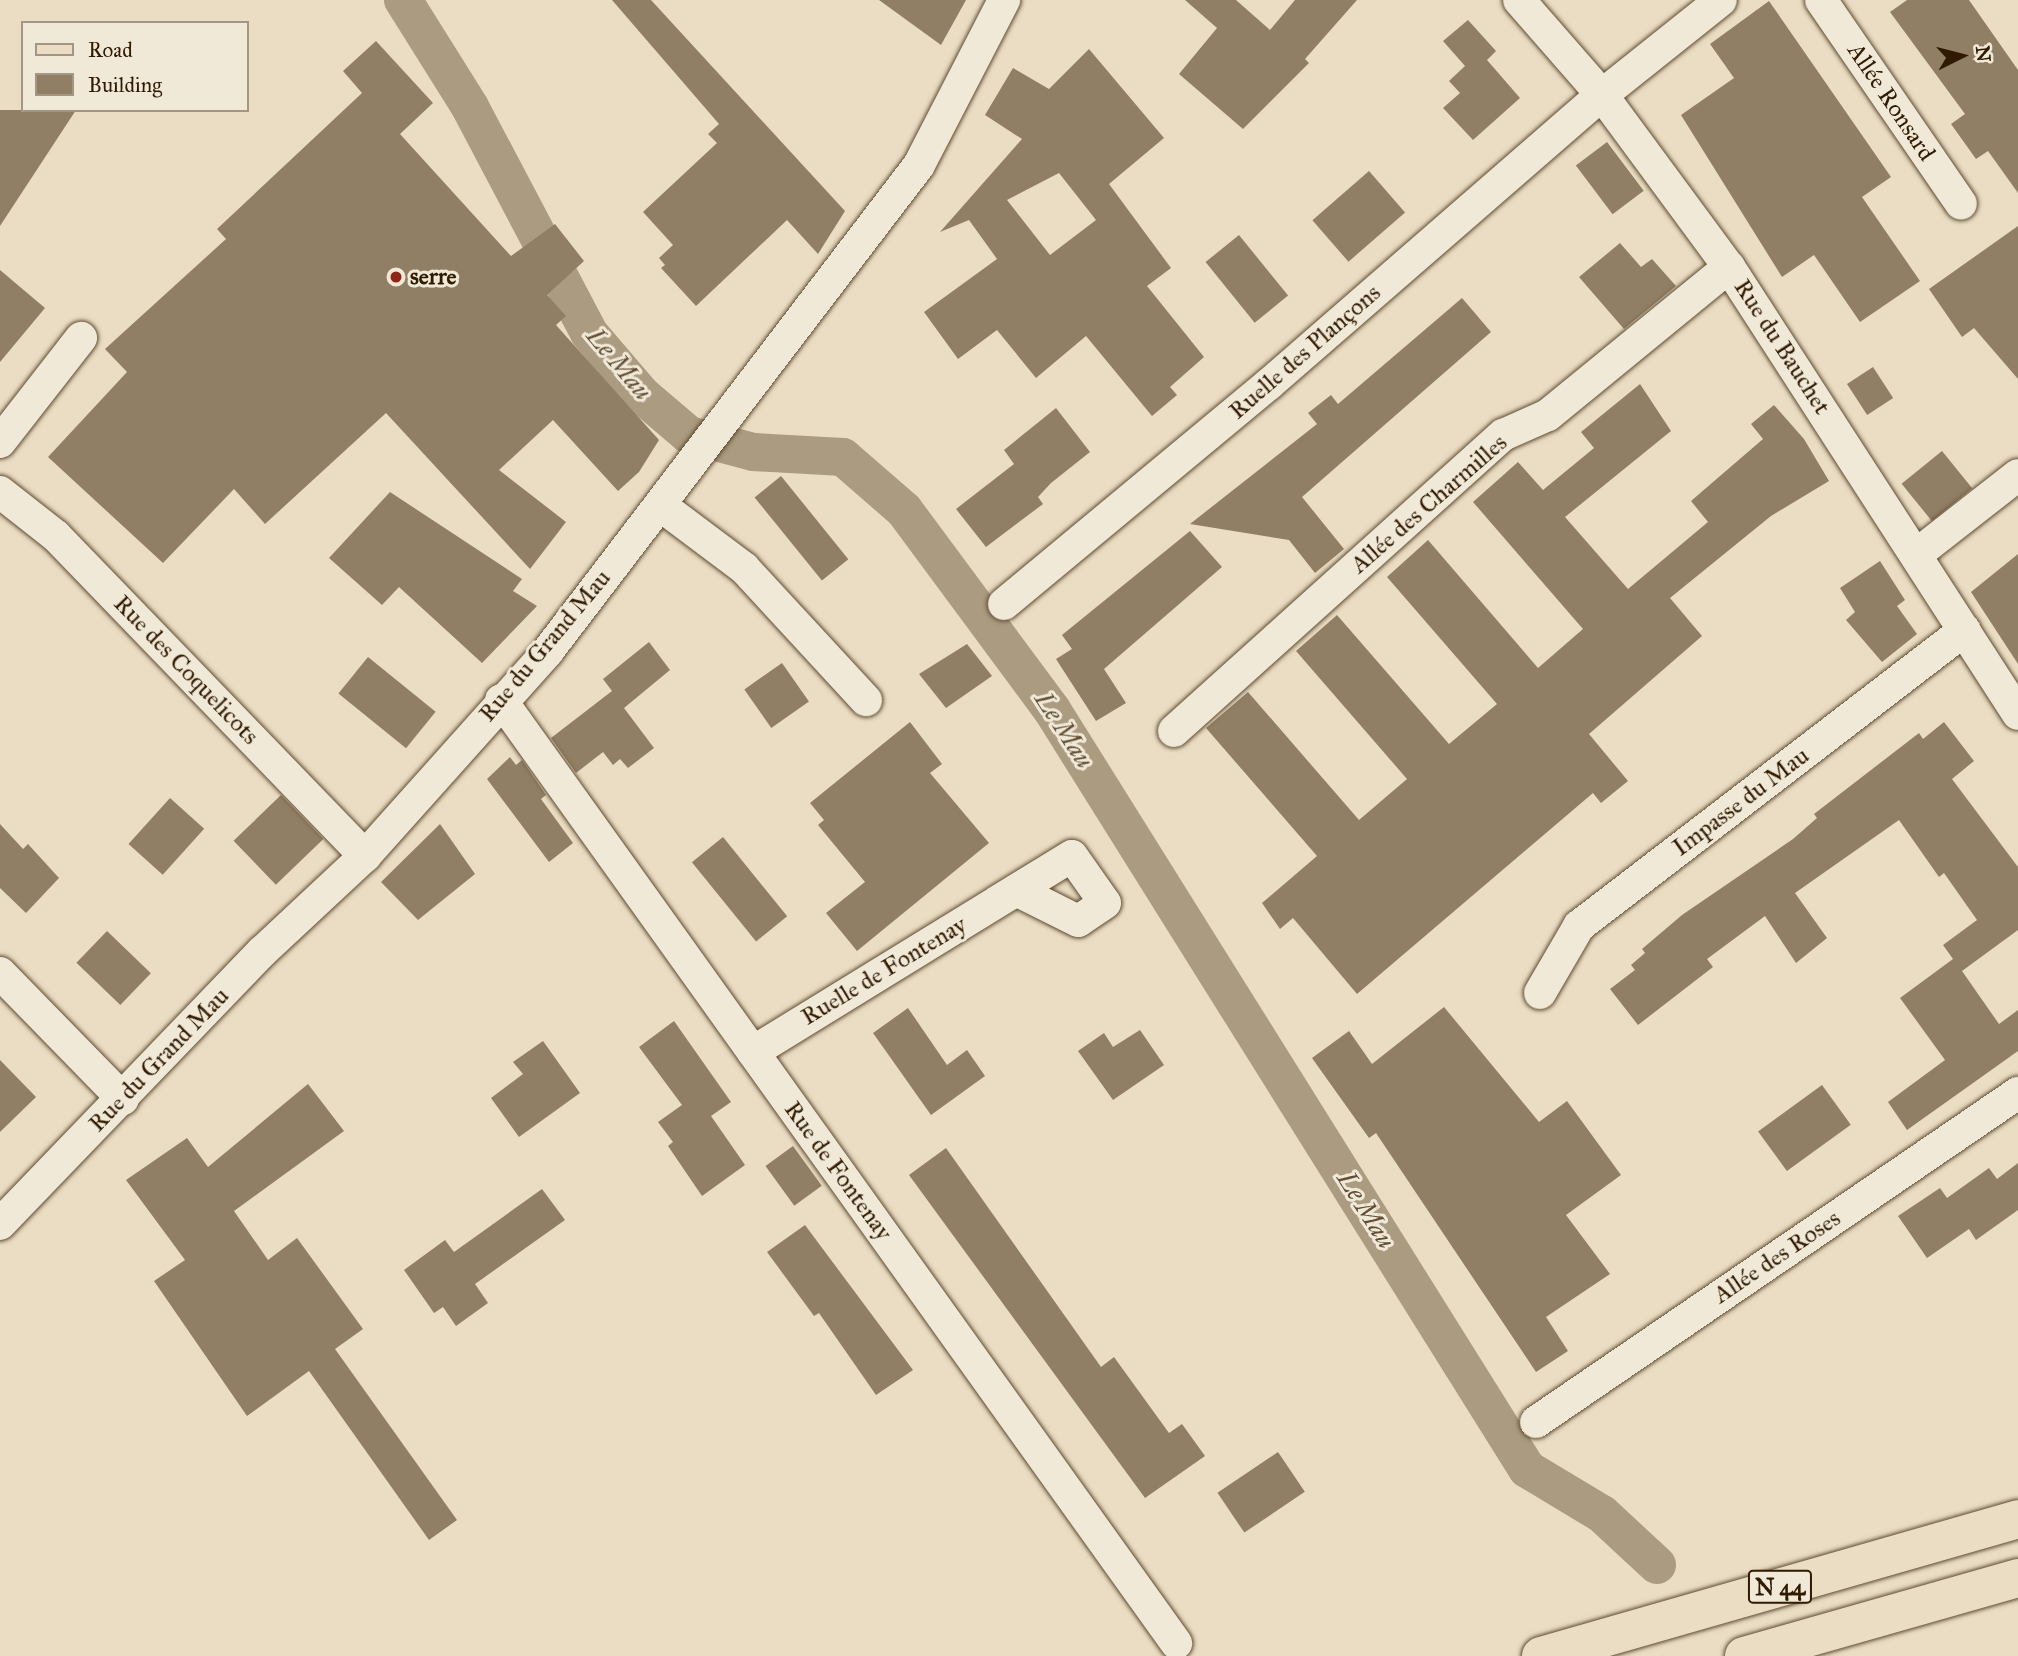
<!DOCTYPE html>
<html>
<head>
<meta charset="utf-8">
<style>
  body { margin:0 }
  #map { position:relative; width:2018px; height:1656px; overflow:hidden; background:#eaddc3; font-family:"IM FELL Great Primer",serif }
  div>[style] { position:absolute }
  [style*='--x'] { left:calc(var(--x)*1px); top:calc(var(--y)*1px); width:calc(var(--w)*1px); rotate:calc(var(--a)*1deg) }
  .canal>* { height:38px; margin:-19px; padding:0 19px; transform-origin:19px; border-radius:19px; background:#ab9b81 }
  .building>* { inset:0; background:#917f65; transform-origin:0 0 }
  .roads { filter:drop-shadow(0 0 2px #5e4b31) drop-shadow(0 0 2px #5e4b31) }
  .street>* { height:32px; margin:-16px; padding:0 16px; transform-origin:16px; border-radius:16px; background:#f1e9d8 }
  .primary>* { height:38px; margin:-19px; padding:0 19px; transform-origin:19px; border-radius:19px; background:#eaddc3 }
  .dots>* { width:19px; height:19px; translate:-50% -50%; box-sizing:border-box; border:4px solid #f1e9d8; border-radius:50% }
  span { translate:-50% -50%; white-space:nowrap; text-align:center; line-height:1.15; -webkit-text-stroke:6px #f1e9d8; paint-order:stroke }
  .shield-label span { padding:2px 5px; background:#f1e9d8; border:2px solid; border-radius:5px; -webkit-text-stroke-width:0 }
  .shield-label { font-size:23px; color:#301a00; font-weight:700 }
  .street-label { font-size:24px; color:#301a00 }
  .poi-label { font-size:24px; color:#301a00; font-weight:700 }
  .left { translate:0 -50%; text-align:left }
  .water-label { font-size:26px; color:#614e34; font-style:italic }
  .legend { position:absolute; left:21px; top:21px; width:228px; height:91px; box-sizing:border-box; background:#f1e9d8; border:2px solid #a49682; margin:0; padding:9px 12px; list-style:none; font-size:21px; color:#301a00 }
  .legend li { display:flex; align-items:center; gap:14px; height:35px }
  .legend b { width:35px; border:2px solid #a49682 }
  .north { position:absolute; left:1927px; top:21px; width:70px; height:70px; -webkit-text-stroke:5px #f1e9d8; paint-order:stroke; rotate:84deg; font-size:19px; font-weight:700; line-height:28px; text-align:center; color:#301a00 }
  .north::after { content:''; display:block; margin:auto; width:24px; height:32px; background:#301a00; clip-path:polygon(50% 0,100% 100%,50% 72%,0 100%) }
</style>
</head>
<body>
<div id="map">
  <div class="canal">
    <div style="--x:403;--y:0;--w:126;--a:57.9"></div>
    <div style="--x:470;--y:107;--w:255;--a:62.2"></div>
    <div style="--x:589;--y:333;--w:82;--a:49.5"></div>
    <div style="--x:642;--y:395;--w:62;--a:40.4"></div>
    <div style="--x:689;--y:435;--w:66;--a:14.9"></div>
    <div style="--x:753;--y:452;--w:90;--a:3.2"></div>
    <div style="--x:843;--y:457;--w:81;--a:41"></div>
    <div style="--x:904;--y:510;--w:249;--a:53.5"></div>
    <div style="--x:1052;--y:710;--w:895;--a:57.96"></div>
    <div style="--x:1527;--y:1469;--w:87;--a:31"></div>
    <div style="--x:1602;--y:1514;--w:75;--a:42.8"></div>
  </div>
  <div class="building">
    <div style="clip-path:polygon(612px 0,651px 0,845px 211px,818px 254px,787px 220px,696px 306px,661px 268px,665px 265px,659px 258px,673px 245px,643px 212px,717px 143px,708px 134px,719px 124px)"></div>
    <div style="clip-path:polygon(879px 0,966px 0,941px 45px)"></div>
    <div style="clip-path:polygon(1185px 0,1236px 0,1270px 30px,1295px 0,1357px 0,1305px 59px,1309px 63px,1243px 129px,1179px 74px,1217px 28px)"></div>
    <div style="clip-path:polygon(1907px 0,1969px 0,2018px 70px,2018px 193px,1988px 151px,1976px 159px,1951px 124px,1965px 114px,1890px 12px)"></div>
    <div style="clip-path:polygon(1769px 1px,1891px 177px,1862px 197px,1920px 281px,1860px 322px,1814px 255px,1782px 277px,1681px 115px,1734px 78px,1710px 44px)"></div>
    <div style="clip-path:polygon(1468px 20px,1496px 51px,1487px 60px,1520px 98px,1473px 140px,1443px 108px,1460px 93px,1449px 81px,1465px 66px,1443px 41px)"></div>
    <div style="clip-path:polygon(376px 41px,433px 103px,400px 134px,511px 256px,555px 224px,584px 261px,547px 295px,566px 316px,556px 325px,659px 440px,639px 472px,618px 491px,553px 420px,499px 470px,566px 522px,530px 569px,386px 413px,265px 524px,234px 489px,163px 563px,48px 457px,127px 372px,105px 349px,226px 239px,217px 229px,362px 93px,343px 71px)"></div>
    <div style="clip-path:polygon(evenodd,1089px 49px,1164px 138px,1109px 184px,1171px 268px,1147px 286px,1204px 357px,1170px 387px,1177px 395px,1152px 416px,1086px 336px,1036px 378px,997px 330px,958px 359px,924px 312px,997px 259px,969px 220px,940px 232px,1022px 139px,985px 115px,1013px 68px,1049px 89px,1089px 49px,1059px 173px,1096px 220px,1050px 255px,1007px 200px,1059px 173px)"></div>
    <div style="clip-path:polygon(0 110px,76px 110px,0 226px)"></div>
    <div style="left:1607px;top:142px;width:61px;height:39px;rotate:53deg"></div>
    <div style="left:1369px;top:171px;width:55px;height:75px;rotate:49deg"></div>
    <div style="clip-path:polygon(2018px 226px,2018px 379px,1974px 328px,1962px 337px,1929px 289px)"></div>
    <div style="left:1239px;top:235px;width:78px;height:43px;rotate:51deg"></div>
    <div style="clip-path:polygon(1620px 243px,1641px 267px,1652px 259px,1676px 286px,1624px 329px,1579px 277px)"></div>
    <div style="clip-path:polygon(0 270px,45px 308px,0 362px)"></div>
    <div style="clip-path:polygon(1462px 298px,1491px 332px,1302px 497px,1344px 549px,1315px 573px,1289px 540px,1190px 524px,1317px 424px,1308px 413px,1331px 395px,1338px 404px)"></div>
    <div style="left:1873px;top:367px;width:37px;height:31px;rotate:57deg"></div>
    <div style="clip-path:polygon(1640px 384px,1671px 431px,1565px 517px,1628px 589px,1708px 522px,1691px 501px,1763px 439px,1751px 424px,1774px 405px,1804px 439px,1829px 481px,1771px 516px,1670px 598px,1702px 636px,1589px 734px,1628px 781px,1601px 803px,1593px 793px,1357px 994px,1293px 918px,1280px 929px,1262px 903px,1317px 856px,1206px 728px,1248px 692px,1359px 820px,1407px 779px,1296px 651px,1337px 615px,1449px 744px,1497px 704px,1387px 577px,1428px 540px,1538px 668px,1583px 629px,1473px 502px,1518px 462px,1543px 490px,1594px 448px,1581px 432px)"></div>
    <div style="clip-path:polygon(1056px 408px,1090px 452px,1051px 483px,1038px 497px,1043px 504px,986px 547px,956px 509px,1014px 464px,1004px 450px)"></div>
    <div style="left:1942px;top:451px;width:48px;height:52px;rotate:51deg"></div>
    <div style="left:781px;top:476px;width:107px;height:34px;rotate:51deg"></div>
    <div style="clip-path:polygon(390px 492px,522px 579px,513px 591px,537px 606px,482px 663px,399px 587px,382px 605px,329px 558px)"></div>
    <div style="clip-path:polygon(1190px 531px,1222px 567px,1104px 669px,1126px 703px,1096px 721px,1056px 659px,1072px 649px,1062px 635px)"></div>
    <div style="clip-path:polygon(2018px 554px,2018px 664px,1971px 592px)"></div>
    <div style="clip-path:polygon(1880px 561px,1905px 600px,1897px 606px,1917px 634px,1882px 662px,1846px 620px,1855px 612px,1840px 588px)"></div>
    <div style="clip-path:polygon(649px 642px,670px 670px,624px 708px,654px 748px,628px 768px,620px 759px,613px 765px,603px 752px,576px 773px,551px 738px,612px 691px,603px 679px)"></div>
    <div style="clip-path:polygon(967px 644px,992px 676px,946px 708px,919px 674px)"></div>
    <div style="left:368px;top:657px;width:87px;height:47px;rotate:39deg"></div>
    <div style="left:782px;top:663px;width:47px;height:46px;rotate:55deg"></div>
    <div style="clip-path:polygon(910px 722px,942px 764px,930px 773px,989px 843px,857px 951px,826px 913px,865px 882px,818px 825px,824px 820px,810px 803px)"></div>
    <div style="clip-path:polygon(1944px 722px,1974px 761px,1952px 779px,2018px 867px,2018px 930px,1962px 971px,1999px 1024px,2018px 1010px,2018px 1051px,1907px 1130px,1888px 1102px,1945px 1060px,1900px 998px,1953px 959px,1943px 945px,1977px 920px,1944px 873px,1939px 877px,1899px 820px,1795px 893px,1827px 938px,1796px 963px,1765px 916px,1707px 959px,1713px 967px,1638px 1025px,1610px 989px,1635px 970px,1631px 965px,1645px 953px,1642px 949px,1682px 915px,1793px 839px,1817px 818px,1814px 814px,1919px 733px,1923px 739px)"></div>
    <div style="clip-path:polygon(510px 757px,516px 765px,522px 760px,546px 795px,541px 799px,573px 843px,549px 862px,487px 779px)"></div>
    <div style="left:281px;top:795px;width:61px;height:66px;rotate:46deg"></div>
    <div style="left:170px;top:798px;width:46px;height:62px;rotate:42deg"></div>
    <div style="clip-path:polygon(0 824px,23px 849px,28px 844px,59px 878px,26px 913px,0 888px)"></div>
    <div style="clip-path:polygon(440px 824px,475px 874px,418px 920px,381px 882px)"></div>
    <div style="left:723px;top:837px;width:102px;height:40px;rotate:51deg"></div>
    <div style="left:107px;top:931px;width:61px;height:44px;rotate:44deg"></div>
    <div style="clip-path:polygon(1444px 1007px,1539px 1122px,1567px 1101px,1621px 1175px,1566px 1215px,1610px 1274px,1546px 1317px,1568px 1351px,1536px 1372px,1376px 1133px,1369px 1138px,1312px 1058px,1349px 1031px,1372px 1064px)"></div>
    <div style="clip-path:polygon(908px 1008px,947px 1065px,967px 1050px,985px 1076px,931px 1115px,873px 1033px)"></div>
    <div style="clip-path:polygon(674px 1021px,731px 1102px,711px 1116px,745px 1165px,702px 1196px,668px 1146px,673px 1142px,658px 1122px,682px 1105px,639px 1047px)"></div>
    <div style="clip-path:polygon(1140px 1030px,1164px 1065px,1113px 1100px,1078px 1051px,1104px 1033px,1113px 1047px)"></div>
    <div style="clip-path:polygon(543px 1041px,580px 1093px,519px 1137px,491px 1098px,523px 1074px,513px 1062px)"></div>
    <div style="clip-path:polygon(0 1060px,36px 1097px,0 1132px)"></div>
    <div style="clip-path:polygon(308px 1084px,344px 1131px,234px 1211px,268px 1260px,297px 1238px,363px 1329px,335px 1349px,457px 1520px,429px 1540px,309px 1371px,247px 1416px,154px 1281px,185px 1260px,126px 1180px,187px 1138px,208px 1167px)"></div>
    <div style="left:1822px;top:1085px;width:49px;height:79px;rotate:54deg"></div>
    <div style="left:793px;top:1146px;width:49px;height:34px;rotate:54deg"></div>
    <div style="clip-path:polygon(946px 1148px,1101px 1367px,1114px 1357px,1169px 1433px,1182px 1424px,1205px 1456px,1145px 1498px,909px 1175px)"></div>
    <div style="clip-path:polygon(2018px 1163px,2018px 1210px,1976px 1240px,1969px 1229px,1927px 1258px,1898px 1216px,1940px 1188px,1947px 1198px,1989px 1168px,1997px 1179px)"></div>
    <div style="clip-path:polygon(542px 1189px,565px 1220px,475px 1284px,488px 1303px,456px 1326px,443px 1307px,434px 1313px,404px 1270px,445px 1240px,454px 1252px)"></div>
    <div style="clip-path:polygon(805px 1225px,913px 1370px,876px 1395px,819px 1313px,814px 1316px,767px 1252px)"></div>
    <div style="left:1278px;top:1452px;width:48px;height:73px;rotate:56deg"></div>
  </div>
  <div class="roads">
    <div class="street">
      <div style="--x:1519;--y:0;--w:126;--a:48.9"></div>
      <div style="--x:1602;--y:95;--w:214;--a:53.6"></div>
      <div style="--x:1729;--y:267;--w:532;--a:57.12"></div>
      <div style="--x:1821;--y:0;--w:247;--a:55.5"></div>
      <div style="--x:0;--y:442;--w:132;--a:-52.1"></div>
      <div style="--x:0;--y:492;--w:71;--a:38.2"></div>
      <div style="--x:56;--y:536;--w:445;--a:46"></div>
      <div style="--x:660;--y:505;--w:105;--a:36.9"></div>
      <div style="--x:744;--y:568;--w:180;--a:47.3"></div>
      <div style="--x:1917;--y:554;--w:128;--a:-38"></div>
      <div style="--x:1004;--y:604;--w:344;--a:-39.7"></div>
      <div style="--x:1269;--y:384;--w:441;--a:-41"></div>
      <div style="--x:1602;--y:95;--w:152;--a:-38.6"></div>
      <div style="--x:501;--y:700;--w:1160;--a:54.4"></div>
      <div style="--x:1174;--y:731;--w:443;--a:-42"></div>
      <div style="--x:1503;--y:435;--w:49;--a:-24"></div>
      <div style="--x:1548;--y:415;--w:234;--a:-39.3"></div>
      <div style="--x:0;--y:973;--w:176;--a:45.7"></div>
      <div style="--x:1540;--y:993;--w:78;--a:-59.8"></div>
      <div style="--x:1579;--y:926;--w:486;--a:-37.5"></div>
      <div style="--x:753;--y:1052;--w:374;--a:-31.6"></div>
      <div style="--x:1072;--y:856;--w:57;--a:54.9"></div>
      <div style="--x:1105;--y:903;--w:32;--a:146"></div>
      <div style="--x:1078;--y:921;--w:69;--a:-153.4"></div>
      <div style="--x:0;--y:1224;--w:379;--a:-46.1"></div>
      <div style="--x:263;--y:951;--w:139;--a:-43"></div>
      <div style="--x:365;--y:856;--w:275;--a:-48.2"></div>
      <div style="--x:548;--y:651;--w:611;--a:-52.64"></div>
      <div style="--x:919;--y:165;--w:186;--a:-62.7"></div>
      <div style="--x:1536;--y:1422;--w:584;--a:-34.32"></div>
    </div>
    <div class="primary">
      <div style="--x:1541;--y:1656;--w:496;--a:-16"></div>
      <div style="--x:1744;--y:1656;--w:285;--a:-15.9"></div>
    </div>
  </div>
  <div class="dots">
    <div style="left:396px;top:277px;background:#8f2418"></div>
  </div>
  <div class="shield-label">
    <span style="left:1780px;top:1587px">N 44</span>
  </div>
  <div class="street-label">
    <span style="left:1891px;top:102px;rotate:56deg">Allée Ronsard</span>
    <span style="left:1782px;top:347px;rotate:57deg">Rue du Bauchet</span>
    <span style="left:1305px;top:352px;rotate:-41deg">Ruelle des Plançons</span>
    <span style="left:1429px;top:504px;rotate:-41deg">Allée des Charmilles</span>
    <span style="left:545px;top:646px;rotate:-50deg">Rue du Grand Mau</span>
    <span style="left:186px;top:670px;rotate:46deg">Rue des Coquelicots</span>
    <span style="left:1741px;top:802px;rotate:-37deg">Impasse du Mau</span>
    <span style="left:884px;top:971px;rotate:-31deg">Ruelle de Fontenay</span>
    <span style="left:159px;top:1060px;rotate:-46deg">Rue du Grand Mau</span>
    <span style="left:838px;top:1171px;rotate:54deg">Rue de Fontenay</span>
    <span style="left:1777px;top:1257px;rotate:-34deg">Allée des Roses</span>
  </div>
  <div class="poi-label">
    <span class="left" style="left:410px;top:277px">serre</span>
  </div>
  <div class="water-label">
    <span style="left:619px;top:364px;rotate:50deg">Le Mau</span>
    <span style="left:1064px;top:730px;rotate:57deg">Le Mau</span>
    <span style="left:1366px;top:1210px;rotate:58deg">Le Mau</span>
  </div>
  <ul class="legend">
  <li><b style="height:9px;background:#eaddc3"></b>Road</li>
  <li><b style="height:19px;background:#917f65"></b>Building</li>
  </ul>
  <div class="north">N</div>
</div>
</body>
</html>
